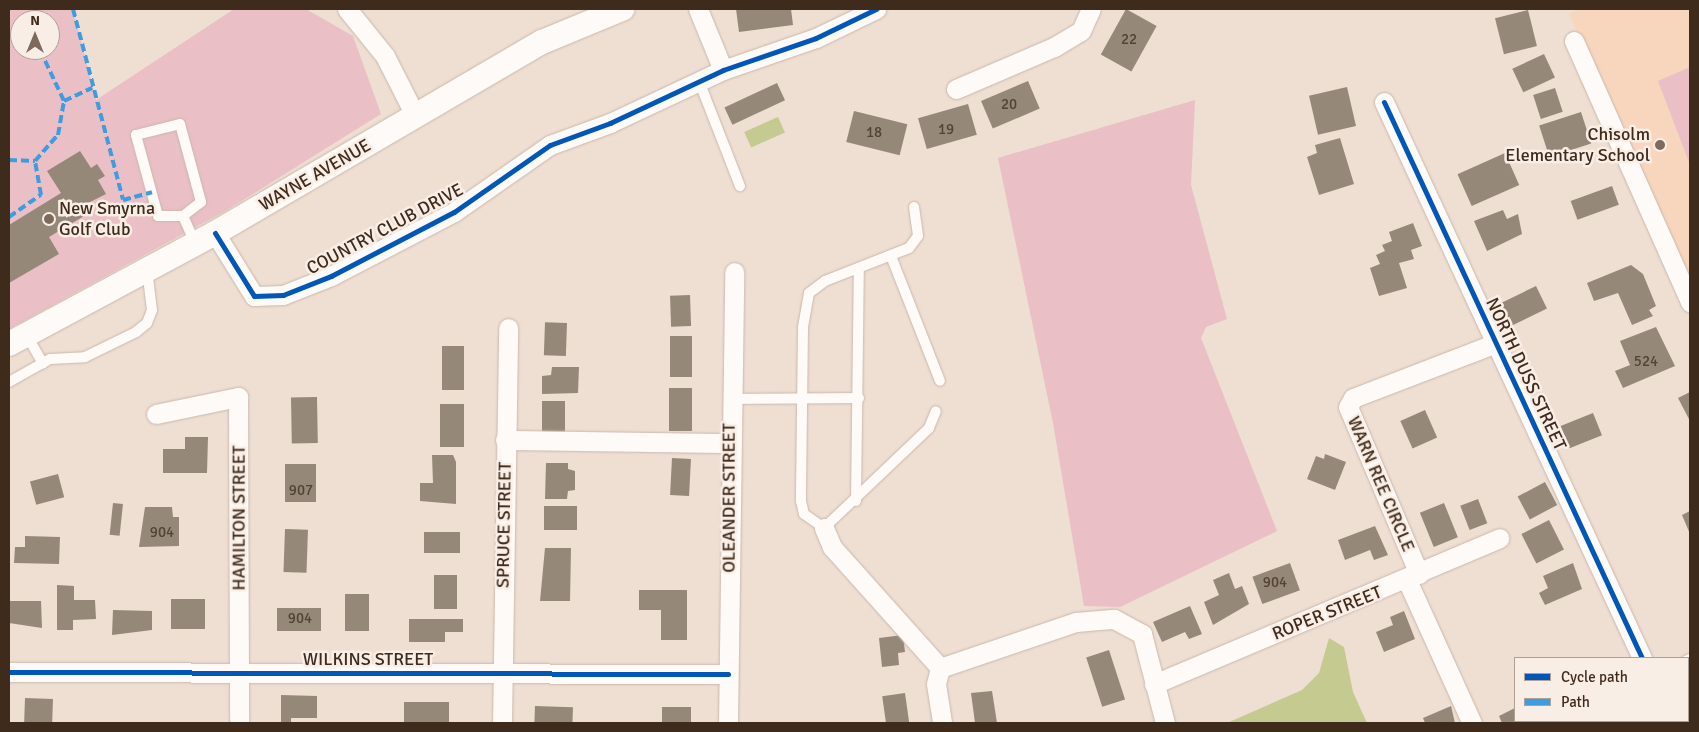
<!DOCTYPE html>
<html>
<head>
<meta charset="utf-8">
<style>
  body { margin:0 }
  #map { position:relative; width:1699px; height:732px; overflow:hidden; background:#efded2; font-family:Signika,sans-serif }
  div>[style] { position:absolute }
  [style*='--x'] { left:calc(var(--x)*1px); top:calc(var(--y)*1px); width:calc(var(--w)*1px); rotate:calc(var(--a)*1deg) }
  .built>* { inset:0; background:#f7d6bd }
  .green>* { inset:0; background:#eabfc5 }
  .water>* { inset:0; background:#c5ca91; transform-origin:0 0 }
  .building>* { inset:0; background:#958879; transform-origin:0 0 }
  .roads { filter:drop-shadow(0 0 1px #c9b8ac) drop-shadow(0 0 1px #c9b8ac) }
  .service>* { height:10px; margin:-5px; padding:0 5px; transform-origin:5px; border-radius:5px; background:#fdfaf8 }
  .minor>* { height:19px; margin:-9.5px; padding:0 9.5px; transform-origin:9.5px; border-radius:9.5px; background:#fdfaf8 }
  .tertiary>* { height:24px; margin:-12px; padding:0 12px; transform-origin:12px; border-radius:12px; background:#fdfaf8 }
  .quiet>* { height:4px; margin-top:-2px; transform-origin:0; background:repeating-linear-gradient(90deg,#3f9cdf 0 8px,transparent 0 12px) }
  .cycleway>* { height:5px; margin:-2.5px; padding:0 2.5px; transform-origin:2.5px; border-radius:2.5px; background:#0057b8 }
  .dots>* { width:14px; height:14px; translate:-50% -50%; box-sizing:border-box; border:2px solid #f9eee6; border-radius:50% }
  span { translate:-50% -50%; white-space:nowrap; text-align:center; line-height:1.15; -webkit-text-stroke:5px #f9eee6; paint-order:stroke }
  .number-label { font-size:15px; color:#544233 }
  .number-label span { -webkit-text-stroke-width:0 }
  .poi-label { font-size:18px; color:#3f2b1c }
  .right { translate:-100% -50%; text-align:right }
  .left { translate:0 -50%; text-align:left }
  .street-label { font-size:18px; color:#3f2b1c }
  .frame { position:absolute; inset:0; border:10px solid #3f2b1c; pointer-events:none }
  .legend { position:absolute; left:1514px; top:657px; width:175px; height:65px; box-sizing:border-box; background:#f9eee6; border:1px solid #afa095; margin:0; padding:6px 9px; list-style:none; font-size:15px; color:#3f2b1c }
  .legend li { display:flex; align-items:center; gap:10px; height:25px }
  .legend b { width:25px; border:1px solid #afa095 }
  .north { position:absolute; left:10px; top:10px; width:50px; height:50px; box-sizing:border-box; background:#f9eee6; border:1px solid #afa095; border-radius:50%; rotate:0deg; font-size:14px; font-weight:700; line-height:20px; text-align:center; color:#3f2b1c }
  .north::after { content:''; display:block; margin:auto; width:18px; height:22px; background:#7d6a5c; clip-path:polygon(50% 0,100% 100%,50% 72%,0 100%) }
</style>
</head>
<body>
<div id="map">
  <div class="built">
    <div style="clip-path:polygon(1580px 9px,1690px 9px,1690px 276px,1569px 14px)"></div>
  </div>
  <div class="green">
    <div style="clip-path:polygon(evenodd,9px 9px,73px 9px,96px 100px,234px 9px,306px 9px,353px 36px,381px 114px,227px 210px,9px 329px,9px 9px,20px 20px,50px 20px,50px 50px,20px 50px,20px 20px)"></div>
    <div style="clip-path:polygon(1690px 67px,1690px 165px,1658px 81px)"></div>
    <div style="clip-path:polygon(1195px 100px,1191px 185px,1227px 319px,1206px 327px,1201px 338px,1277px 531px,1120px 607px,1084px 606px,1053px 423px,998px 158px)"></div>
  </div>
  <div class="water">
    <div style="left:778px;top:117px;width:17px;height:37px;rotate:66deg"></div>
    <div style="clip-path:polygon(1329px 638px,1344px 647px,1353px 692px,1367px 723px,1227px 723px,1302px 690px,1319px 673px)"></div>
  </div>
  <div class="building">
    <div style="clip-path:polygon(736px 9px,791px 9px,793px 25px,739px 32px)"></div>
    <div style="left:1126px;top:9px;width:35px;height:52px;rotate:29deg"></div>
    <div style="left:1528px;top:10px;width:37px;height:34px;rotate:76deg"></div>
    <div style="left:1544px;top:54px;width:26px;height:35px;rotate:65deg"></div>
    <div style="left:1028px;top:81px;width:30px;height:51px;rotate:67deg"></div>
    <div style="left:777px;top:83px;width:19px;height:58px;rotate:65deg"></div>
    <div style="left:1347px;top:87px;width:40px;height:39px;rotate:77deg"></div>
    <div style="left:1555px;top:88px;width:25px;height:23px;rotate:72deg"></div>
    <div style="left:968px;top:104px;width:32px;height:52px;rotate:74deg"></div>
    <div style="left:854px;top:111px;width:55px;height:32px;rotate:14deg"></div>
    <div style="left:1581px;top:112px;width:33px;height:44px;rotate:72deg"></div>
    <div style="clip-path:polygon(1340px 138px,1354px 184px,1319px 195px,1307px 157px,1317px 153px,1315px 145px)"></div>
    <div style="clip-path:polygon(80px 151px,91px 168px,97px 164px,105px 176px,98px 180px,106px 194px,84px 205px,89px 213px,49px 237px,59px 254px,9px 283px,9px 225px,61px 193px,47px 171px)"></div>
    <div style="left:1505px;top:153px;width:35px;height:52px;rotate:66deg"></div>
    <div style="left:1612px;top:186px;width:20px;height:44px;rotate:70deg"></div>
    <div style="clip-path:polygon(1503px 210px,1507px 219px,1518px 214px,1522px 234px,1487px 251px,1474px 221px)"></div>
    <div style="clip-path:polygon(1413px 223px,1422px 246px,1411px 250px,1414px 259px,1399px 263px,1407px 288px,1379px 296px,1370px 268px,1380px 264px,1376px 255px,1385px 251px,1382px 245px,1392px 241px,1389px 232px)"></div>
    <div style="clip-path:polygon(1631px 265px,1643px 274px,1656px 306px,1649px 310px,1653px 316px,1632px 325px,1618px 293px,1594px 301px,1587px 283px)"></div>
    <div style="left:1536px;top:286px;width:25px;height:44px;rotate:64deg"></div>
    <div style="left:690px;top:295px;width:31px;height:20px;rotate:88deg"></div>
    <div style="left:567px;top:323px;width:33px;height:22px;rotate:92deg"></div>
    <div style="clip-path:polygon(1656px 327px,1675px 366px,1623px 388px,1615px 371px,1630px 365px,1620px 341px)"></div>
    <div style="left:670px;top:336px;width:22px;height:41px"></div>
    <div style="left:442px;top:346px;width:22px;height:44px"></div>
    <div style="clip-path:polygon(552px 367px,579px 367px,578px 393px,542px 394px,542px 376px,551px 375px)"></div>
    <div style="left:669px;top:388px;width:23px;height:43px"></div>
    <div style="clip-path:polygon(1690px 392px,1690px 421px,1678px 398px)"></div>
    <div style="left:317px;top:397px;width:46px;height:26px;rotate:89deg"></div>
    <div style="left:542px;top:401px;width:23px;height:32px"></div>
    <div style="left:440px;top:404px;width:24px;height:43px"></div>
    <div style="left:1425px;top:410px;width:30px;height:27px;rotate:66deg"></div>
    <div style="left:1593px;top:413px;width:24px;height:35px;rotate:68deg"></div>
    <div style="clip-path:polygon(185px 437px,208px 437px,207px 473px,163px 473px,163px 449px,185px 449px)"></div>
    <div style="clip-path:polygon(1325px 454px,1346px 462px,1335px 490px,1307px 479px,1316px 456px,1324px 459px)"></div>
    <div style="clip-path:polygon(432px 455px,453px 455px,456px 462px,456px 504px,420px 501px,420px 483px,433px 483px)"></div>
    <div style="left:672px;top:458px;width:19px;height:37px;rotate:3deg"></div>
    <div style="clip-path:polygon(546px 463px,568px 463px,568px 469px,575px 471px,575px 490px,568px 491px,567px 499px,545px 499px)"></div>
    <div style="left:285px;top:464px;width:31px;height:38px"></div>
    <div style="left:58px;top:474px;width:24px;height:29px;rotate:75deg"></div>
    <div style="left:1545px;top:482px;width:26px;height:31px;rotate:62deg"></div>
    <div style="left:1478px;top:499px;width:26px;height:19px;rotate:69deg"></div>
    <div style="left:113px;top:503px;width:10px;height:32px;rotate:6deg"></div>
    <div style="left:1444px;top:503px;width:37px;height:26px;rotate:68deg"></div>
    <div style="left:544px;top:506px;width:33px;height:24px"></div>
    <div style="clip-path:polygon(145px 507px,172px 507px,173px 517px,179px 517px,179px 546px,139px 547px)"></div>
    <div style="clip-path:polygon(1690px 511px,1690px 534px,1682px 515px)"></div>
    <div style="left:1549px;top:520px;width:33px;height:31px;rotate:63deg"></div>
    <div style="clip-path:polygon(1375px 526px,1388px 555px,1374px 560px,1370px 550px,1345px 560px,1338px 540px)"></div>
    <div style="left:285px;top:529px;width:23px;height:43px;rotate:2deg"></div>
    <div style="left:424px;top:532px;width:36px;height:21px"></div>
    <div style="clip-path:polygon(25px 536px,60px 537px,59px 564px,14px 563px,15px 547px,25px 547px)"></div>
    <div style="clip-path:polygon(545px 548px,571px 548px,570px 601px,540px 601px)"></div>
    <div style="left:1290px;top:563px;width:29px;height:40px;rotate:70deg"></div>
    <div style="clip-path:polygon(1573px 563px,1582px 589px,1545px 605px,1539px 593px,1548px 588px,1543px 576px)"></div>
    <div style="clip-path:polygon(1229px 573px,1235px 589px,1242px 586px,1249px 604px,1213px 625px,1204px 602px,1219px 595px,1213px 580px)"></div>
    <div style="left:434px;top:575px;width:23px;height:34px"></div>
    <div style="clip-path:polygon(57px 585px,74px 586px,74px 600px,95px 600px,96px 619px,73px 620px,73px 630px,57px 630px)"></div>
    <div style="clip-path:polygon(639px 590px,687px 590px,687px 640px,661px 640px,661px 610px,639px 610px)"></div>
    <div style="left:369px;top:594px;width:37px;height:24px;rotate:90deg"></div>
    <div style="left:171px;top:599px;width:34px;height:30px"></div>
    <div style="clip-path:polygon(9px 601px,41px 601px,42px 628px,9px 623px)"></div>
    <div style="clip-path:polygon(1190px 606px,1202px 634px,1189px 639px,1185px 632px,1162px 642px,1153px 622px)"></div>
    <div style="left:277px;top:608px;width:44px;height:23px"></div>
    <div style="clip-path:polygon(113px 610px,152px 611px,152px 630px,112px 635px)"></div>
    <div style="clip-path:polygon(1404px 611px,1415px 639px,1384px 652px,1376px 632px,1393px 625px,1390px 617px)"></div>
    <div style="clip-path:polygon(409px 619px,463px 619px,463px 632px,445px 632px,445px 642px,409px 642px)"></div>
    <div style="clip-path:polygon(903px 635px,905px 652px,898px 653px,899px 665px,882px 667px,879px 638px)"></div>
    <div style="left:1109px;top:650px;width:52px;height:24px;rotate:72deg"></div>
    <div style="clip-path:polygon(992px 691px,997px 723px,975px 723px,971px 693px)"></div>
    <div style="left:905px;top:693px;width:30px;height:23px;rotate:82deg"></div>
    <div style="clip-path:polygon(281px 695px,317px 696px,317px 718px,291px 718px,291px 723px,281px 723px)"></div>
    <div style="left:25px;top:698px;width:28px;height:25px;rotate:2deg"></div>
    <div style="left:404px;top:702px;width:45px;height:21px"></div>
    <div style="left:535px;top:706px;width:38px;height:17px;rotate:2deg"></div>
    <div style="clip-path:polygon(1451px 706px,1455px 723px,1425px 723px,1423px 718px)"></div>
    <div style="left:691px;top:707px;width:16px;height:29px;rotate:90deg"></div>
    <div style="clip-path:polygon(1515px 708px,1515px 721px,1538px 721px,1502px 723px,1499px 716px)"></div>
  </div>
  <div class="roads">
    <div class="service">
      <div style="--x:699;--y:81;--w:113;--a:68.7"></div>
      <div style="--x:180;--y:124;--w:81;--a:74.9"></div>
      <div style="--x:201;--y:202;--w:23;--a:142"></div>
      <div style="--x:183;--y:216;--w:25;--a:180"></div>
      <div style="--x:158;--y:216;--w:84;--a:-105.2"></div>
      <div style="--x:136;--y:135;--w:45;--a:-14"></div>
      <div style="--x:914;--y:207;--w:29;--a:82"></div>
      <div style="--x:918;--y:236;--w:15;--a:127"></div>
      <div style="--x:909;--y:248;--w:90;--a:158.6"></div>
      <div style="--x:825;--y:281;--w:20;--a:143"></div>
      <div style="--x:809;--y:293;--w:36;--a:100"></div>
      <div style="--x:803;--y:328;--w:173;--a:90.7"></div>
      <div style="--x:801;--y:501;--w:13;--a:77"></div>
      <div style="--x:804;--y:514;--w:24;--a:35"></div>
      <div style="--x:824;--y:528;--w:145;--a:-43.6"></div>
      <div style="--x:929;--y:428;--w:18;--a:-68"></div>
      <div style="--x:183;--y:216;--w:30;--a:66"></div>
      <div style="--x:891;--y:256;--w:134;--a:68.6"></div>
      <div style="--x:26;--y:334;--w:34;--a:60"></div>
      <div style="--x:9;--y:382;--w:47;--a:-29.3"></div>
      <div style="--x:50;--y:359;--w:35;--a:-3"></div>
      <div style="--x:85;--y:357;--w:57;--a:-26.1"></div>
      <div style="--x:136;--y:332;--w:14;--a:-39"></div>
      <div style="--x:147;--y:323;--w:14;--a:-69"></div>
      <div style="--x:152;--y:310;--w:41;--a:-97"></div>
      <div style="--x:730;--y:399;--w:129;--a:-0.4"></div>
      <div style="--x:856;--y:501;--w:230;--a:-89.3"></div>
    </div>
    <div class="minor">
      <div style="--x:347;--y:9;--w:60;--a:51"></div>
      <div style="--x:385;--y:56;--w:68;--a:63.1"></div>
      <div style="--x:698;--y:9;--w:66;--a:67.7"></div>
      <div style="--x:1574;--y:41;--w:286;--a:66"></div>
      <div style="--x:956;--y:89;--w:107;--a:-23.2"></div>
      <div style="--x:1054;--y:47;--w:31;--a:-31"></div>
      <div style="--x:1081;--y:31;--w:24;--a:-66"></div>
      <div style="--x:1384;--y:102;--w:613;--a:65.11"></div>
      <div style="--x:215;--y:233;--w:74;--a:58.2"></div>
      <div style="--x:254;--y:296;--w:29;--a:-2"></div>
      <div style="--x:283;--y:295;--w:52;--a:-21.6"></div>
      <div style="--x:331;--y:276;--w:139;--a:-27.5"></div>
      <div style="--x:454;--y:212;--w:117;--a:-34.9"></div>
      <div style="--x:550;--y:145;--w:64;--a:-20.1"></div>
      <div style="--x:610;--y:123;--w:125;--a:-25.1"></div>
      <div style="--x:723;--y:70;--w:98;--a:-19"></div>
      <div style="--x:816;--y:38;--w:67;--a:-25.8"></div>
      <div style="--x:156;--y:414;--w:84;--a:-11.7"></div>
      <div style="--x:238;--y:397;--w:326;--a:89.8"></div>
      <div style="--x:505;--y:440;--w:223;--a:0.8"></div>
      <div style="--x:824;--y:528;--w:21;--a:67"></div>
      <div style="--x:832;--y:547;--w:162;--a:48.2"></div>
      <div style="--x:1419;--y:574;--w:181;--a:-113"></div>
      <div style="--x:1348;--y:407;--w:10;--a:-61"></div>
      <div style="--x:1353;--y:398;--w:153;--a:-21"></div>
      <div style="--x:1407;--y:580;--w:157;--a:65.6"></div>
      <div style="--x:1688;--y:664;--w:2;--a:-27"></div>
      <div style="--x:940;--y:668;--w:144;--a:-18.7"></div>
      <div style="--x:1076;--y:622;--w:38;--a:-5"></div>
      <div style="--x:1114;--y:619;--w:32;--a:28"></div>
      <div style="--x:1142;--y:634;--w:92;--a:75.5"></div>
      <div style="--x:940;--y:668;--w:16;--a:104"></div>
      <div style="--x:936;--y:684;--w:39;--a:81"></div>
      <div style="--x:9;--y:672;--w:719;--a:0.16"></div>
      <div style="--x:1154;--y:684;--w:375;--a:-22.9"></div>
      <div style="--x:1670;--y:721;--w:3;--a:45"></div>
      <div style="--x:502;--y:723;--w:395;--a:-89.1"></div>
      <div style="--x:728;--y:723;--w:451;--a:-89.2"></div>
    </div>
    <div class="tertiary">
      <div style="--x:9;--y:344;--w:234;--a:-28.3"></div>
      <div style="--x:215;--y:233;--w:379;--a:-30.3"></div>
      <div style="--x:542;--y:42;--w:87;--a:-22.4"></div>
    </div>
  </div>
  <div class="quiet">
    <div style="--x:35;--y:9;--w:11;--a:85"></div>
    <div style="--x:73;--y:9;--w:197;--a:75.3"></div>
    <div style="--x:123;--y:200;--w:30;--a:-15"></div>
    <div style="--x:40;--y:50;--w:56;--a:64.8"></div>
    <div style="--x:9;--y:160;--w:26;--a:2"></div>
    <div style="--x:9;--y:217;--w:39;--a:-35"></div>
    <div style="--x:41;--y:195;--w:35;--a:-100"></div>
    <div style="--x:35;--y:161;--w:35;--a:-49"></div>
    <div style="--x:58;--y:135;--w:35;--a:-80"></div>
    <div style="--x:64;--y:101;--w:31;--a:-25"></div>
  </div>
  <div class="cycleway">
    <div style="--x:1384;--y:102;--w:613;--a:65.11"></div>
    <div style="--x:215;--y:233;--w:74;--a:58.2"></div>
    <div style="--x:254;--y:296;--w:29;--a:-2"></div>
    <div style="--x:283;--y:295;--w:52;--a:-21.6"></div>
    <div style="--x:331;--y:276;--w:139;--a:-27.5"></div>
    <div style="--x:454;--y:212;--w:117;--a:-34.9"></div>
    <div style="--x:550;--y:145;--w:64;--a:-20.1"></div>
    <div style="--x:610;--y:123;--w:125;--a:-25.1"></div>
    <div style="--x:723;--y:70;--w:98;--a:-19"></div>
    <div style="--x:816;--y:38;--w:67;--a:-25.8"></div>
    <div style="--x:9;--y:672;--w:719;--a:0.16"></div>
  </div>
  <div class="dots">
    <div style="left:1660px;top:145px;background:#7d6a5c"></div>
    <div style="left:49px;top:219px;background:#7d6a5c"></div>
  </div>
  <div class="number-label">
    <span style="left:1129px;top:40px">22</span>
    <span style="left:1009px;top:105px">20</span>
    <span style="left:946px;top:130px">19</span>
    <span style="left:874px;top:133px">18</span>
    <span style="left:1646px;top:362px">524</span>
    <span style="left:301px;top:491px">907</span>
    <span style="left:162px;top:533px">904</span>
    <span style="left:1275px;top:583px">904</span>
    <span style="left:300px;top:619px">904</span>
  </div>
  <div class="poi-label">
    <span class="right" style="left:1650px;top:145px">Chisolm<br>Elementary School</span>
    <span class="left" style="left:59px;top:219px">New Smyrna<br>Golf Club</span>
  </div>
  <div class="street-label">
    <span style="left:315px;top:175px;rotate:-30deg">WAYNE AVENUE</span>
    <span style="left:385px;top:229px;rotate:-28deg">COUNTRY CLUB DRIVE</span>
    <span style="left:1526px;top:374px;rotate:65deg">NORTH DUSS STREET</span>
    <span style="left:1381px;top:484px;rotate:67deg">WARN REE CIRCLE</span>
    <span style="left:729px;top:498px;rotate:-90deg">OLEANDER STREET</span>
    <span style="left:239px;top:518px;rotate:-90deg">HAMILTON STREET</span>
    <span style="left:504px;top:525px;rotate:-89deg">SPRUCE STREET</span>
    <span style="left:1327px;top:613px;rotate:-22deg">ROPER STREET</span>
    <span style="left:368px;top:659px">WILKINS STREET</span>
  </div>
  <div class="frame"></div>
  <ul class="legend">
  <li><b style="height:6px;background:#0057b8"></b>Cycle path</li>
  <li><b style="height:6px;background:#3f9cdf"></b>Path</li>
  </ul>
  <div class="north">N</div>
</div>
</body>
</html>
